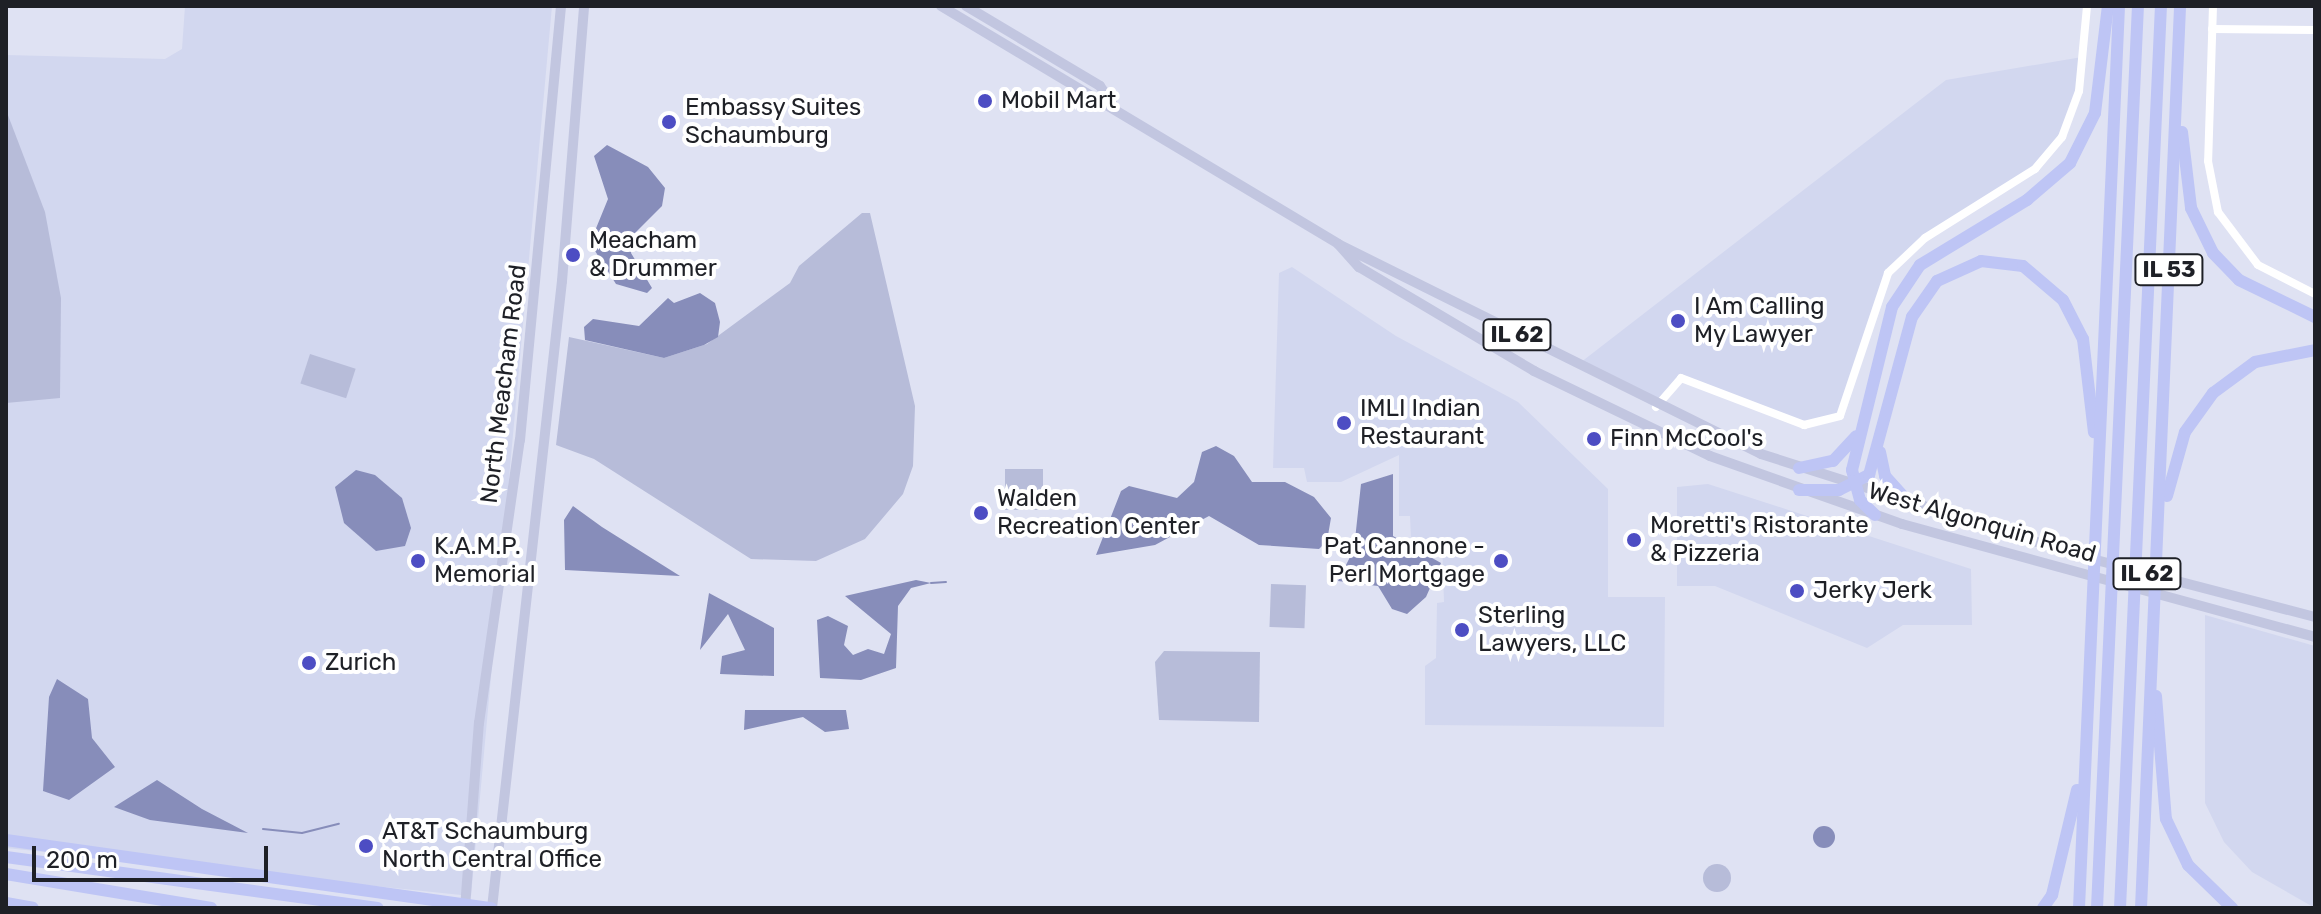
<!DOCTYPE html>
<html>
<head>
<meta charset="utf-8">
<style>
  body { margin:0 }
  #map { position:relative; width:2321px; height:914px; overflow:hidden; background:#dfe2f3; font-family:Rubik,sans-serif }
  div>[style] { position:absolute }
  [style*='--x'] { left:calc(var(--x)*1px); top:calc(var(--y)*1px); width:calc(var(--w)*1px); rotate:calc(var(--a)*1deg) }
  .built>* { inset:0; background:#d2d7ef }
  .green>* { inset:0; background:#b7bcd9; transform-origin:0 0 }
  .round { border-radius:50% }
  .water>* { inset:0; background:#878dba }
  .stream>* { height:2px; margin:-1px; padding:0 1px; transform-origin:1px; border-radius:1px; background:#878dba }
  .minor>* { height:8px; margin:-4px; padding:0 4px; transform-origin:4px; border-radius:4px; background:#fff }
  .major>* { height:10px; margin:-5px; padding:0 5px; transform-origin:5px; border-radius:5px; background:#c2c6e0 }
  .highway>* { height:12px; margin:-6px; padding:0 6px; transform-origin:6px; border-radius:6px; background:#bec5f5 }
  .dots>* { width:22px; height:22px; translate:-50% -50%; box-sizing:border-box; border:4px solid #fff; border-radius:50% }
  span { translate:-50% -50%; white-space:nowrap; text-align:center; line-height:1.15; -webkit-text-stroke:8px #fff; paint-order:stroke }
  .shield-label span { padding:2px 6px; background:#fff; border:2px solid; border-radius:6px; -webkit-text-stroke-width:0 }
  .shield-label { font-size:22px; color:#1e2026; font-weight:700 }
  .poi-label { font-size:24px; color:#1e2026 }
  .left { translate:0 -50%; text-align:left }
  .right { translate:-100% -50%; text-align:right }
  .street-label { font-size:24px; color:#1e2026 }
  .frame { position:absolute; inset:0; border:8px solid #1e2026; pointer-events:none }
  .scale { position:absolute; left:32px; top:846px; width:236px; height:36px; box-sizing:border-box; border:4px solid #1e2026; border-top:0; padding-left:10px; font-size:24px; line-height:28px; white-space:nowrap; color:#1e2026; -webkit-text-stroke:6px #fff; paint-order:stroke }
</style>
</head>
<body>
<div id="map">
  <div class="built">
    <div style="clip-path:polygon(185px 6px,552px 6px,471px 896px,6px 848px,6px 55px,165px 59px,182px 49px)"></div>
    <div style="clip-path:polygon(2082px 57px,2075px 105px,2046px 159px,1925px 238px,1888px 273px,1846px 406px,1834px 421px,1816px 426px,1681px 378px,1656px 407px,1576px 366px,1946px 80px)"></div>
    <div style="clip-path:polygon(1292px 267px,1396px 336px,1518px 402px,1608px 489px,1608px 597px,1665px 597px,1664px 727px,1425px 725px,1425px 666px,1436px 658px,1437px 603px,1444px 602px,1442px 539px,1411px 539px,1410px 516px,1399px 516px,1399px 455px,1341px 482px,1307px 482px,1304px 468px,1273px 468px,1279px 273px)"></div>
    <div style="clip-path:polygon(1708px 484px,1971px 569px,1972px 625px,1903px 625px,1867px 648px,1715px 586px,1677px 586px,1677px 487px)"></div>
    <div style="clip-path:polygon(2205px 615px,2315px 646px,2315px 908px,2252px 872px,2224px 842px,2205px 803px)"></div>
  </div>
  <div class="green">
    <div style="clip-path:polygon(6px 110px,45px 212px,61px 298px,60px 398px,6px 403px)"></div>
    <div style="clip-path:polygon(862px 213px,870px 213px,915px 406px,913px 466px,903px 494px,865px 539px,816px 561px,751px 559px,594px 459px,556px 445px,569px 337px,664px 358px,707px 344px,790px 283px,799px 266px)"></div>
    <div style="left:310px;top:354px;width:48px;height:31px;rotate:18deg"></div>
    <div style="left:1005px;top:469px;width:38px;height:41px"></div>
    <div style="left:1271px;top:584px;width:35px;height:43px;rotate:2deg"></div>
    <div style="clip-path:polygon(1164px 651px,1260px 652px,1259px 722px,1159px 720px,1155px 662px)"></div>
    <div class="round" style="left:1703px;top:864px;width:28px;height:28px"></div>
  </div>
  <div class="water">
    <div style="clip-path:polygon(607px 145px,648px 167px,665px 188px,662px 206px,634px 234px,631px 253px,652px 288px,647px 293px,616px 284px,590px 243px,608px 199px,594px 156px)"></div>
    <div style="clip-path:polygon(700px 293px,715px 303px,720px 322px,718px 337px,704px 345px,664px 358px,585px 340px,584px 327px,593px 319px,639px 326px,668px 298px,674px 303px)"></div>
    <div style="clip-path:polygon(1216px 446px,1234px 456px,1252px 482px,1285px 482px,1314px 497px,1331px 518px,1327px 541px,1319px 549px,1259px 545px,1209px 516px,1155px 545px,1096px 555px,1121px 491px,1129px 486px,1177px 498px,1194px 482px,1202px 452px)"></div>
    <div style="clip-path:polygon(356px 470px,375px 475px,402px 498px,411px 528px,405px 546px,376px 551px,344px 523px,335px 487px)"></div>
    <div style="clip-path:polygon(1393px 474px,1393px 536px,1441px 563px,1426px 597px,1407px 614px,1392px 609px,1378px 586px,1338px 581px,1354px 549px,1361px 484px)"></div>
    <div style="clip-path:polygon(573px 506px,602px 527px,680px 576px,565px 570px,564px 520px)"></div>
    <div style="clip-path:polygon(916px 580px,931px 583px,911px 588px,898px 606px,896px 668px,861px 680px,820px 678px,817px 620px,828px 616px,848px 626px,844px 645px,853px 655px,868px 649px,884px 654px,891px 634px,845px 596px)"></div>
    <div style="clip-path:polygon(709px 593px,774px 628px,774px 676px,720px 674px,722px 656px,745px 650px,728px 614px,700px 650px)"></div>
    <div style="clip-path:polygon(57px 679px,88px 699px,92px 738px,115px 767px,69px 800px,43px 791px,49px 697px)"></div>
    <div style="clip-path:polygon(745px 710px,846px 710px,849px 729px,825px 732px,803px 717px,744px 730px)"></div>
    <div style="clip-path:polygon(157px 780px,202px 809px,248px 833px,150px 820px,114px 807px)"></div>
    <div class="round" style="left:1813px;top:826px;width:22px;height:22px"></div>
  </div>
  <div class="stream">
    <div style="--x:931;--y:583;--w:15;--a:-4"></div>
    <div style="--x:263;--y:829;--w:39;--a:6"></div>
    <div style="--x:302;--y:833;--w:38;--a:-14"></div>
  </div>
  <div class="minor">
    <div style="--x:2213;--y:6;--w:155;--a:91.8"></div>
    <div style="--x:2208;--y:161;--w:52;--a:78.9"></div>
    <div style="--x:2218;--y:212;--w:66;--a:53"></div>
    <div style="--x:2258;--y:265;--w:64;--a:27"></div>
    <div style="--x:2212;--y:29;--w:103;--a:0.6"></div>
    <div style="--x:1656;--y:407;--w:38;--a:-49"></div>
    <div style="--x:1681;--y:378;--w:132;--a:20.9"></div>
    <div style="--x:1804;--y:425;--w:37;--a:-14"></div>
    <div style="--x:1840;--y:416;--w:151;--a:-71.4"></div>
    <div style="--x:1888;--y:273;--w:51;--a:-43.4"></div>
    <div style="--x:1925;--y:238;--w:130;--a:-32.1"></div>
    <div style="--x:2035;--y:169;--w:42;--a:-49.8"></div>
    <div style="--x:2062;--y:137;--w:49;--a:-69.7"></div>
    <div style="--x:2079;--y:91;--w:85;--a:-84.6"></div>
  </div>
  <div class="major">
    <div style="--x:941;--y:6;--w:463;--a:30.9"></div>
    <div style="--x:1338;--y:244;--w:472;--a:26.4"></div>
    <div style="--x:1761;--y:454;--w:332;--a:17.7"></div>
    <div style="--x:2077;--y:555;--w:246;--a:14.6"></div>
    <div style="--x:966;--y:6;--w:156;--a:30.8"></div>
    <div style="--x:1100;--y:86;--w:24;--a:55"></div>
    <div style="--x:1339;--y:245;--w:30;--a:48"></div>
    <div style="--x:1359;--y:267;--w:204;--a:30.7"></div>
    <div style="--x:1534;--y:371;--w:195;--a:25.8"></div>
    <div style="--x:1710;--y:456;--w:204;--a:19.5"></div>
    <div style="--x:1902;--y:524;--w:428;--a:15.3"></div>
    <div style="--x:465;--y:908;--w:186;--a:-85.7"></div>
    <div style="--x:479;--y:723;--w:286;--a:-81.8"></div>
    <div style="--x:520;--y:440;--w:436;--a:-84.6"></div>
    <div style="--x:492;--y:908;--w:631;--a:-83.63"></div>
    <div style="--x:562;--y:281;--w:276;--a:-85.4"></div>
  </div>
  <div class="highway">
    <div style="--x:2182;--y:132;--w:77;--a:83.2"></div>
    <div style="--x:2191;--y:208;--w:50;--a:63.9"></div>
    <div style="--x:2213;--y:253;--w:37;--a:46"></div>
    <div style="--x:2239;--y:280;--w:85;--a:26"></div>
    <div style="--x:1880;--y:452;--w:25;--a:78"></div>
    <div style="--x:1885;--y:476;--w:36;--a:48"></div>
    <div style="--x:1799;--y:468;--w:35;--a:-12"></div>
    <div style="--x:1833;--y:461;--w:34;--a:-47"></div>
    <div style="--x:1799;--y:490;--w:40;--a:0"></div>
    <div style="--x:1839;--y:490;--w:34;--a:-27"></div>
    <div style="--x:1869;--y:475;--w:164;--a:-74.8"></div>
    <div style="--x:1912;--y:317;--w:44;--a:-55.2"></div>
    <div style="--x:1937;--y:281;--w:48;--a:-24.4"></div>
    <div style="--x:1981;--y:261;--w:42;--a:6.8"></div>
    <div style="--x:2023;--y:266;--w:52;--a:40.4"></div>
    <div style="--x:2063;--y:300;--w:44;--a:62.9"></div>
    <div style="--x:2083;--y:339;--w:94;--a:83.3"></div>
    <div style="--x:2167;--y:496;--w:66;--a:-74.3"></div>
    <div style="--x:2185;--y:432;--w:48;--a:-54.3"></div>
    <div style="--x:2213;--y:393;--w:52;--a:-36.4"></div>
    <div style="--x:2255;--y:362;--w:61;--a:-11.3"></div>
    <div style="--x:1875;--y:515;--w:21;--a:-135"></div>
    <div style="--x:1860;--y:500;--w:31;--a:-105"></div>
    <div style="--x:1852;--y:470;--w:168;--a:-76.2"></div>
    <div style="--x:1892;--y:307;--w:50;--a:-56.3"></div>
    <div style="--x:1920;--y:265;--w:125;--a:-31.3"></div>
    <div style="--x:2027;--y:200;--w:57;--a:-40.7"></div>
    <div style="--x:2070;--y:163;--w:56;--a:-63.4"></div>
    <div style="--x:2095;--y:113;--w:108;--a:-83.1"></div>
    <div style="--x:2156;--y:696;--w:123;--a:85.4"></div>
    <div style="--x:2166;--y:819;--w:51;--a:64.4"></div>
    <div style="--x:2188;--y:865;--w:62;--a:44.3"></div>
    <div style="--x:6;--y:840;--w:490;--a:8"></div>
    <div style="--x:6;--y:857;--w:375;--a:7.8"></div>
    <div style="--x:6;--y:874;--w:208;--a:9.4"></div>
    <div style="--x:6;--y:903;--w:27;--a:10"></div>
    <div style="--x:2043;--y:908;--w:16;--a:-55"></div>
    <div style="--x:2052;--y:895;--w:108;--a:-76.6"></div>
    <div style="--x:2079;--y:908;--w:903;--a:-87.46"></div>
    <div style="--x:2097;--y:908;--w:903;--a:-87.4"></div>
    <div style="--x:2120;--y:908;--w:903;--a:-87.4"></div>
    <div style="--x:2141;--y:908;--w:903;--a:-87.52"></div>
  </div>
  <div class="dots">
    <div style="left:985px;top:101px;background:#4d4dc3"></div>
    <div style="left:669px;top:122px;background:#4d4dc3"></div>
    <div style="left:573px;top:255px;background:#4d4dc3"></div>
    <div style="left:1678px;top:321px;background:#4d4dc3"></div>
    <div style="left:1344px;top:423px;background:#4d4dc3"></div>
    <div style="left:1594px;top:439px;background:#4d4dc3"></div>
    <div style="left:981px;top:513px;background:#4d4dc3"></div>
    <div style="left:1634px;top:540px;background:#4d4dc3"></div>
    <div style="left:418px;top:561px;background:#4d4dc3"></div>
    <div style="left:1501px;top:561px;background:#4d4dc3"></div>
    <div style="left:1797px;top:591px;background:#4d4dc3"></div>
    <div style="left:1462px;top:630px;background:#4d4dc3"></div>
    <div style="left:309px;top:663px;background:#4d4dc3"></div>
    <div style="left:366px;top:846px;background:#4d4dc3"></div>
  </div>
  <div class="shield-label">
    <span style="left:2169px;top:270px">IL 53</span>
    <span style="left:1517px;top:335px">IL 62</span>
    <span style="left:2147px;top:574px">IL 62</span>
  </div>
  <div class="poi-label">
    <span class="left" style="left:1001px;top:101px">Mobil Mart</span>
    <span class="left" style="left:685px;top:122px">Embassy Suites<br>Schaumburg</span>
    <span class="left" style="left:589px;top:255px">Meacham<br>&amp; Drummer</span>
    <span class="left" style="left:1694px;top:321px">I Am Calling<br>My Lawyer</span>
    <span class="left" style="left:1360px;top:423px">IMLI Indian<br>Restaurant</span>
    <span class="left" style="left:1610px;top:439px">Finn McCool's</span>
    <span class="left" style="left:997px;top:513px">Walden<br>Recreation Center</span>
    <span class="left" style="left:1650px;top:540px">Moretti's Ristorante<br>&amp; Pizzeria</span>
    <span class="left" style="left:434px;top:561px">K.A.M.P.<br>Memorial</span>
    <span class="right" style="left:1485px;top:561px">Pat Cannone -<br>Perl Mortgage</span>
    <span class="left" style="left:1813px;top:591px">Jerky Jerk</span>
    <span class="left" style="left:1478px;top:630px">Sterling<br>Lawyers, LLC</span>
    <span class="left" style="left:325px;top:663px">Zurich</span>
    <span class="left" style="left:382px;top:846px">AT&amp;T Schaumburg<br>North Central Office</span>
  </div>
  <div class="street-label">
    <span style="left:504px;top:384px;rotate:-83deg">North Meacham Road</span>
    <span style="left:1982px;top:523px;rotate:16deg">West Algonquin Road</span>
  </div>
  <div class="frame"></div>
  <div class="scale">200 m</div>
</div>
</body>
</html>
